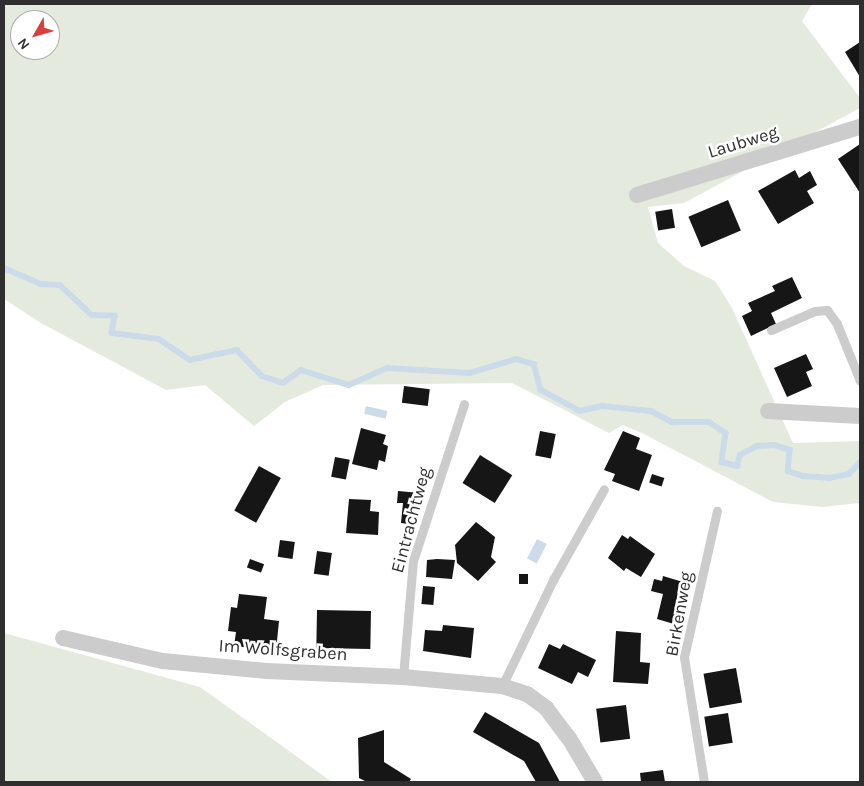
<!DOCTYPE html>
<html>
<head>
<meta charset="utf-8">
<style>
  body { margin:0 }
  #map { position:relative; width:864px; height:786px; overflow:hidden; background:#fff; font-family:Karla,sans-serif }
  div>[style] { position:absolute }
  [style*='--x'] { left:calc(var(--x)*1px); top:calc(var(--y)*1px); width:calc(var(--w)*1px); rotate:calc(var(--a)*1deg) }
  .green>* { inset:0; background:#e4ebde }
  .water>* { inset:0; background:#cbdbe9; transform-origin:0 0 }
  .stream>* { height:5.5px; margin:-2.75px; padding:0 2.75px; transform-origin:2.75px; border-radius:2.75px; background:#cbdbe9 }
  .building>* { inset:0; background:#161616; transform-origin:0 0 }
  .service>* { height:9px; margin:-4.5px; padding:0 4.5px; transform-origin:4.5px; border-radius:4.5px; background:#ccc }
  .minor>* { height:16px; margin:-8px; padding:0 8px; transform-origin:8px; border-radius:8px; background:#ccc }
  span { translate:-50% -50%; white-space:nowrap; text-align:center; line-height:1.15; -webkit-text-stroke:5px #fff; paint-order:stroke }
  .street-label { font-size:18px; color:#2f2f2f }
  .frame { position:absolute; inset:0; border:5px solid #2f2f2f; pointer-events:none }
  .north { position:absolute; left:10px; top:10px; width:50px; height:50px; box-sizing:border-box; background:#fff; border:1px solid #acacac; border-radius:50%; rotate:232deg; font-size:14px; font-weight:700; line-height:20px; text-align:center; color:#2f2f2f }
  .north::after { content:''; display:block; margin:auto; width:18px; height:22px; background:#d73f40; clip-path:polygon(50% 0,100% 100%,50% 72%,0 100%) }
</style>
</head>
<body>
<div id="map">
  <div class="green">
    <div style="clip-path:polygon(evenodd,4px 4px,812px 4px,802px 21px,860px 98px,860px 108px,684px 203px,648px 207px,658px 243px,684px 266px,715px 281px,732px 308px,793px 443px,860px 441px,860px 503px,822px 507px,773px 502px,644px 434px,623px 425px,609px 433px,512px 383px,323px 385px,285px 402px,254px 426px,205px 385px,166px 390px,41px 323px,4px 299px,4px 4px,20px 20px,50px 20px,50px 50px,20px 50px,20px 20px)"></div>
    <div style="clip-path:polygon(4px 633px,200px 687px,332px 782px,4px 782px)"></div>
  </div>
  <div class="water">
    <div style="left:366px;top:406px;width:22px;height:8px;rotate:13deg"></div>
    <div style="left:537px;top:539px;width:11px;height:22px;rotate:27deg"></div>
  </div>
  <div class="stream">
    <div style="--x:4;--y:268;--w:40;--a:23.4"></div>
    <div style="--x:41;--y:284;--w:19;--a:3"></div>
    <div style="--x:60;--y:285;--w:44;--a:43.2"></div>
    <div style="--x:92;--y:315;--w:23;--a:2"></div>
    <div style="--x:115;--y:316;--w:17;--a:100"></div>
    <div style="--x:112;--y:333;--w:47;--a:7.3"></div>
    <div style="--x:159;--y:339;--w:37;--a:34"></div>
    <div style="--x:190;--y:360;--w:48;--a:-12"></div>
    <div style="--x:237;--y:350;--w:36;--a:46"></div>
    <div style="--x:262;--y:376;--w:22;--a:18"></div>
    <div style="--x:283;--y:383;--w:22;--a:-36"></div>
    <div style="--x:301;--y:370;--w:50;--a:17.4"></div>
    <div style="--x:349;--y:385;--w:42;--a:-24.1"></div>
    <div style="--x:387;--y:368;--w:83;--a:3.4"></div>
    <div style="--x:470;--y:373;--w:48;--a:-16.9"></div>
    <div style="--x:516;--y:359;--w:19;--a:16"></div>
    <div style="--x:534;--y:364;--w:27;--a:75"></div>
    <div style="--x:541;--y:390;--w:44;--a:28.3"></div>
    <div style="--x:580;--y:411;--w:23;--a:-13"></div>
    <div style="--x:602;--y:406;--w:49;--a:5.8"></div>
    <div style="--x:651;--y:411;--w:24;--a:28"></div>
    <div style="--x:672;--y:422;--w:37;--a:0"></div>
    <div style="--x:709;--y:422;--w:20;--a:33"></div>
    <div style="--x:726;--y:433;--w:29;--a:98"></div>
    <div style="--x:722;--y:462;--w:16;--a:15"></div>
    <div style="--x:737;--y:466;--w:11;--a:-75"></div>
    <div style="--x:740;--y:455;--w:19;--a:-28"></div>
    <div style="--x:757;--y:446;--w:17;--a:-3"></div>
    <div style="--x:774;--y:445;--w:17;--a:17"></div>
    <div style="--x:790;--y:450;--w:21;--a:95"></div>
    <div style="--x:788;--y:471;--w:16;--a:18"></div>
    <div style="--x:803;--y:476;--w:26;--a:4"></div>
    <div style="--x:829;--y:478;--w:20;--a:-11"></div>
    <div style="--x:849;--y:474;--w:16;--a:-47"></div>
  </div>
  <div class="building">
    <div style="clip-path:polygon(860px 42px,860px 77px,845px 52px)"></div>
    <div style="clip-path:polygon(860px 144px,860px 193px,838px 159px)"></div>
    <div style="clip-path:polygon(795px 170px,799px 178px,810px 171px,817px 185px,807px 191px,814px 203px,778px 224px,758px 191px)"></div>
    <div style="left:728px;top:200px;width:33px;height:43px;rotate:67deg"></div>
    <div style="left:672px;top:209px;width:19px;height:17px;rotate:81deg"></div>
    <div style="clip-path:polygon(792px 277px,802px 298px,771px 313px,776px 324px,751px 336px,742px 316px,752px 311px,748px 303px,775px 291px,772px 286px)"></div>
    <div style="clip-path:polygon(806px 354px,813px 369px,806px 372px,812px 386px,787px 397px,774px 368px)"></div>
    <div style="left:404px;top:386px;width:26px;height:17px;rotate:7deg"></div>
    <div style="clip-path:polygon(361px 428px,386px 435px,383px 444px,388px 446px,385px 462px,379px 460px,377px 470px,352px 464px)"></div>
    <div style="left:540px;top:431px;width:16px;height:25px;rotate:11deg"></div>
    <div style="clip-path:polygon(623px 431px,640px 438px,636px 449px,652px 455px,639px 491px,612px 481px,615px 474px,604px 470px)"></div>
    <div style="left:480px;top:455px;width:38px;height:33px;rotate:32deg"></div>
    <div style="left:335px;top:457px;width:15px;height:20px;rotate:11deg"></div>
    <div style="left:259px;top:466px;width:25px;height:51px;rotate:29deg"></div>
    <div style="left:652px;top:474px;width:13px;height:9px;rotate:18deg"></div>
    <div style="clip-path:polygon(398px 491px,420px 493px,417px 525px,401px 523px,403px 503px,397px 503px)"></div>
    <div style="clip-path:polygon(349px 499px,371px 500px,370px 511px,379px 512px,378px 535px,346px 533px)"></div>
    <div style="clip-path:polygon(476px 522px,495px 537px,491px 557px,496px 562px,478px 581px,457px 563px,455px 545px)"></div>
    <div style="clip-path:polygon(622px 535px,628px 539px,630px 536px,655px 554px,641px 577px,626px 568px,624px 571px,608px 558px)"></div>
    <div style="left:280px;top:540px;width:15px;height:17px;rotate:8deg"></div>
    <div style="left:317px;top:551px;width:15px;height:23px;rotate:8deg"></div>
    <div style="left:250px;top:559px;width:15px;height:9px;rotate:20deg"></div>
    <div style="clip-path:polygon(437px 559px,455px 560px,452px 579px,426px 577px,427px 560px)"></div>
    <div style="left:519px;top:574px;width:9px;height:10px"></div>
    <div style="clip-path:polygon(663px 576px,683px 582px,674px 624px,657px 619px,663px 594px,651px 591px,654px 579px,662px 581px)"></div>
    <div style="left:423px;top:586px;width:12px;height:18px;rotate:5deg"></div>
    <div style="clip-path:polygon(239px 594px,267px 597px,264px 619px,279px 621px,276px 651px,234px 646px,236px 632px,228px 631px,231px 607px,237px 608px)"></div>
    <div style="left:317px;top:610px;width:54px;height:38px;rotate:1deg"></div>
    <div style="clip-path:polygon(443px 625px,474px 628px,471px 658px,423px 651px,425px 630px,442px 631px)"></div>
    <div style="clip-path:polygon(616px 631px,641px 633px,640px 662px,650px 663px,648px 684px,613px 682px)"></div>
    <div style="clip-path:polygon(549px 644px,560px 649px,563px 644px,596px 660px,588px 677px,578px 672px,572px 684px,538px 668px)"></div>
    <div style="left:736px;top:668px;width:35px;height:33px;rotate:80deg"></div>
    <div style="left:626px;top:705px;width:34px;height:30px;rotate:83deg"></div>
    <div style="clip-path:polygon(485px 712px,539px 743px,560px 782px,536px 782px,524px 761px,473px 732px)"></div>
    <div style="left:728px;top:713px;width:30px;height:24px;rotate:81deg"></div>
    <div style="clip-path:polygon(384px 730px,384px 762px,411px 779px,409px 782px,367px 782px,359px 778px,358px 738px)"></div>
    <div style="clip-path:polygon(663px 770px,665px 782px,641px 782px,640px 773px)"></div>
  </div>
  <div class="service">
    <div style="--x:771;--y:330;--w:48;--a:-23.4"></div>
    <div style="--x:815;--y:311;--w:12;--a:-5"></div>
    <div style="--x:827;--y:310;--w:17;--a:54"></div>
    <div style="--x:837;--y:324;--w:61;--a:68"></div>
    <div style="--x:403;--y:677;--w:116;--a:-85.1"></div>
    <div style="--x:413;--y:561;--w:165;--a:-72"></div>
    <div style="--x:502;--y:686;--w:118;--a:-64.3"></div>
    <div style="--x:553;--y:580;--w:104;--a:-60.7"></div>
    <div style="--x:704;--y:782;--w:127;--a:-99.1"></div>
    <div style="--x:684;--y:657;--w:150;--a:-77.3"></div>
  </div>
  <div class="minor">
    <div style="--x:637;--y:195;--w:233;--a:-17"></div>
    <div style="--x:768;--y:411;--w:92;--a:3.1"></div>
    <div style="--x:63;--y:638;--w:103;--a:13"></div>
    <div style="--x:163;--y:661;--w:104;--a:5.5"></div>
    <div style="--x:267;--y:671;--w:136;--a:2.5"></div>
    <div style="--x:403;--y:677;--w:99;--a:5.2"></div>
    <div style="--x:502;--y:686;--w:26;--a:18"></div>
    <div style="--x:527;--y:694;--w:24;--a:36"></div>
    <div style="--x:546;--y:708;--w:38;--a:53"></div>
    <div style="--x:569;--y:738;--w:51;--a:59.4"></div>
  </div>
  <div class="street-label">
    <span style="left:743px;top:142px;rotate:-17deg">Laubweg</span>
    <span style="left:411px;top:520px;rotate:-75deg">Eintrachtweg</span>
    <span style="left:679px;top:614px;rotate:-80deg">Birkenweg</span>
    <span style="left:283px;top:650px;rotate:4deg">Im Wolfsgraben</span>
  </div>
  <div class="frame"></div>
  <div class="north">N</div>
</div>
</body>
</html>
